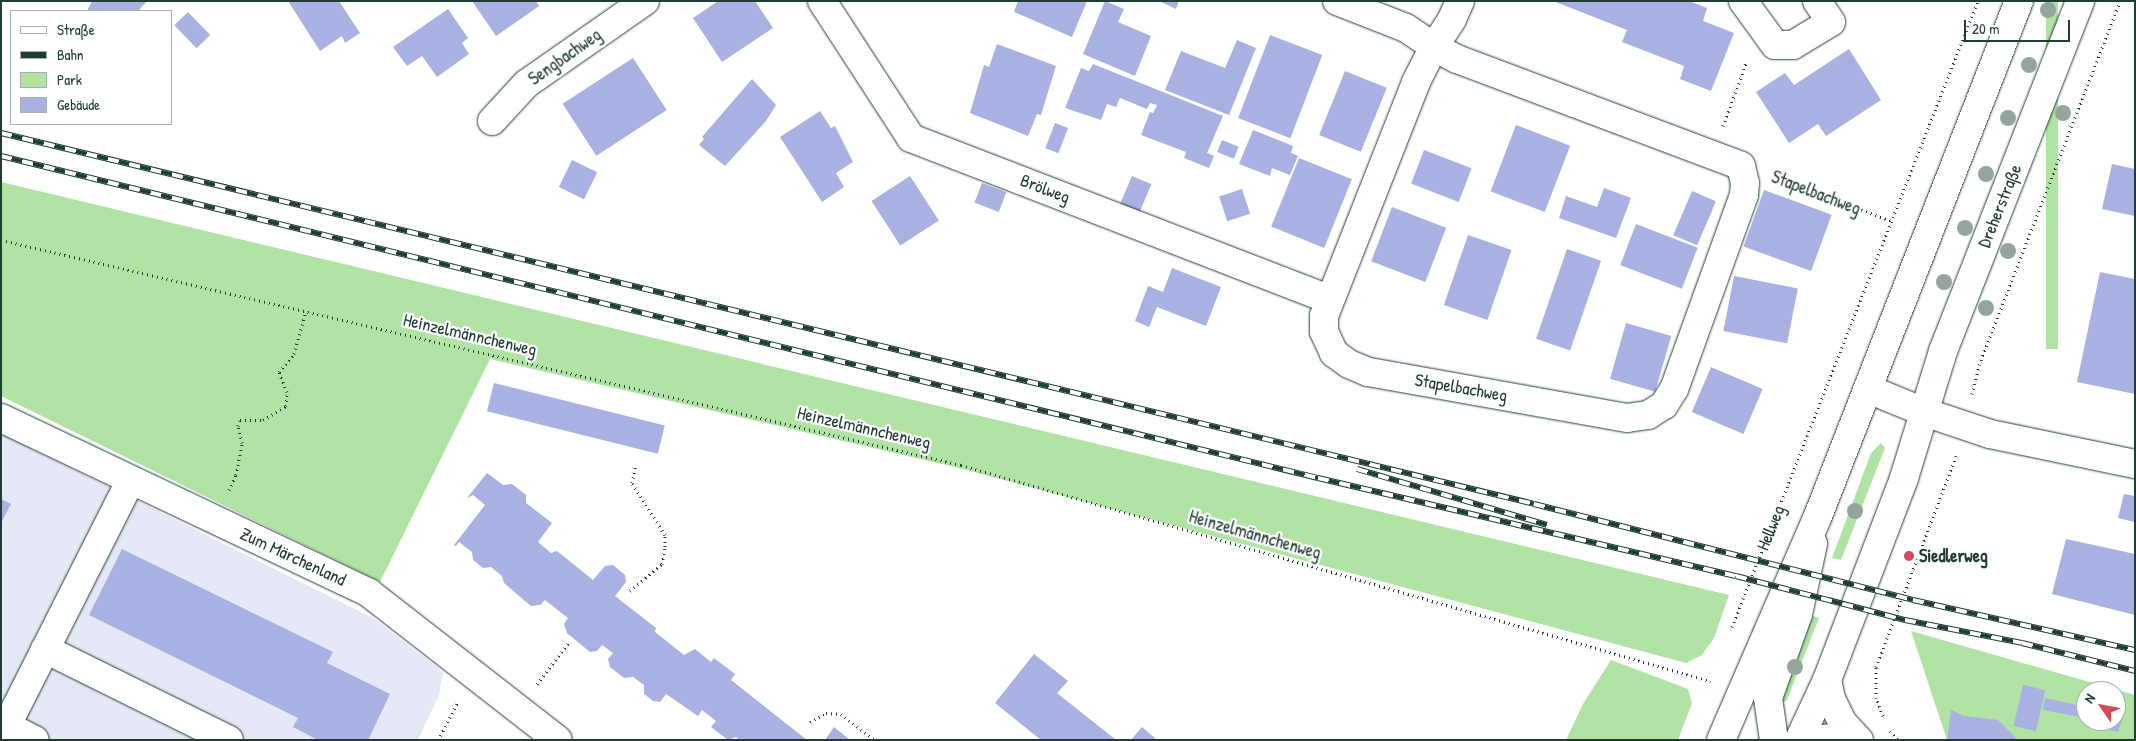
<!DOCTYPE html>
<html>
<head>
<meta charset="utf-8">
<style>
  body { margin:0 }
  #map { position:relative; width:2136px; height:741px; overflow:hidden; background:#fff; font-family:"Patrick Hand",sans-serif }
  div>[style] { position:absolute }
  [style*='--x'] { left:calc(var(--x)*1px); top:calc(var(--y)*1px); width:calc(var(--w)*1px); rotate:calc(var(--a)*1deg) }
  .built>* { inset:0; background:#e5e8f6 }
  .green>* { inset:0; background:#b0e3a4; transform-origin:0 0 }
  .building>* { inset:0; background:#a8b1e1; transform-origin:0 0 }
  .path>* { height:3px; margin-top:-1.5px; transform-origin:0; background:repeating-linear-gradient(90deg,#1f3d34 0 1px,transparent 0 5px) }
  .roads { filter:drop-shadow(0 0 1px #1f3d34) drop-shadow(0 0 1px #1f3d34) }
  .minor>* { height:28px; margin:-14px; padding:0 14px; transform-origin:14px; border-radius:14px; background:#fff }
  .major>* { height:28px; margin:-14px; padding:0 14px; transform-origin:14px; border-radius:14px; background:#fff }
  .rail>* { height:5.5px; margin-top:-2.75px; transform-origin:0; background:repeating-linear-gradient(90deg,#fff 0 11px,#1f3d34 0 22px); box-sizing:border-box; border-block:1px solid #1f3d34 }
  .trees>* { width:16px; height:16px; margin:-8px; border-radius:50%; background:#94a69b }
  .dots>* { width:14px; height:14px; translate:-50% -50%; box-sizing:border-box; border:2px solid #fff; border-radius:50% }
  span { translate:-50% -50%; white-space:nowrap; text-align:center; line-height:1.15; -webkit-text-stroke:4.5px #fff; paint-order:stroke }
  .street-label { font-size:18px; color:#1f3d34 }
  .poi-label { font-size:18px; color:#1f3d34; font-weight:700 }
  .left { translate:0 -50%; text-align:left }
  .frame { position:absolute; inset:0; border:2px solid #1f3d34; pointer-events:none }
  .legend { position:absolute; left:10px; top:10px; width:162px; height:115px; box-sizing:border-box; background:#fff; border:1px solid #a5b1ae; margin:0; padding:6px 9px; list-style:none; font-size:15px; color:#1f3d34 }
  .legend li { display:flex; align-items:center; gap:10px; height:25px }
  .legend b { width:25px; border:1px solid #a5b1ae }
  .north { position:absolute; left:2076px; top:681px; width:50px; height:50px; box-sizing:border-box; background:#fff; border:1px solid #a5b1ae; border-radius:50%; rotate:303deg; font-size:14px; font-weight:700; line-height:20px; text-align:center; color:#1f3d34 }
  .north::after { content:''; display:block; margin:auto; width:18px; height:22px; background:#d1495b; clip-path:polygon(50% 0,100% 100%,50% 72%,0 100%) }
  .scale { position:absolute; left:1964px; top:20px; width:106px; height:22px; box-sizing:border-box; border:2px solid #1f3d34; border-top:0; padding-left:6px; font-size:15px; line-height:18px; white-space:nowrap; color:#1f3d34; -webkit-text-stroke:4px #fff; paint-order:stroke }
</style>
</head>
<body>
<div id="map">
  <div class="built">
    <div style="clip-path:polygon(1px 433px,373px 618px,443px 672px,439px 695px,418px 740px,1px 740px)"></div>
  </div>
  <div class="green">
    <div style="left:2046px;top:1px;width:12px;height:348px"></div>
    <div style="clip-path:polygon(1px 182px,1729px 595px,1714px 638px,1702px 655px,1686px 663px,959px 468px,490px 359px,380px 582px,1px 396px)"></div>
    <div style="clip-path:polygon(1881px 443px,1885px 448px,1841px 560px,1832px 558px,1871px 453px)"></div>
    <div style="clip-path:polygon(1809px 615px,1819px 618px,1787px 700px,1781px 704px,1779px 695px)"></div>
    <div style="clip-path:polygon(evenodd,1911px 631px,2135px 695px,2135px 740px,1947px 740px,1911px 631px,2086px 691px,2116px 691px,2116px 721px,2086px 721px,2086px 691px)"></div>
    <div style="clip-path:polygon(1611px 660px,1688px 689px,1692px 703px,1678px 740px,1566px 740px,1583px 704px)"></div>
  </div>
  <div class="building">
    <div style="clip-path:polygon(92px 1px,147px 1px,138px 11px,87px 11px)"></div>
    <div style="clip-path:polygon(288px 1px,339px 1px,360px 33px,345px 43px,342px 36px,320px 51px)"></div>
    <div style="clip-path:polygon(472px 1px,536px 1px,539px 6px,496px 36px)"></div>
    <div style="clip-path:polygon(718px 1px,755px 1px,773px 28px,722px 62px,693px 18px)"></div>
    <div style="clip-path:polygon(1018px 1px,1087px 1px,1072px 37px,1014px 12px)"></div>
    <div style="clip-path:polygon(1105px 1px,1124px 9px,1118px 22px,1151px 36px,1135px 76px,1083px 54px)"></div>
    <div style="clip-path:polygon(1159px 1px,1179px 1px,1176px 9px)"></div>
    <div style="clip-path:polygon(1553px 1px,1689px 1px,1707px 8px,1703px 21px,1734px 33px,1711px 91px,1680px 79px,1684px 66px,1622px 42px,1627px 30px)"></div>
    <div style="clip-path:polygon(448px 9px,468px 38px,462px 43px,469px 54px,437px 77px,422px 56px,407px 66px,393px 47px)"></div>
    <div style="left:188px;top:12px;width:32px;height:19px;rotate:46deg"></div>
    <div style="left:1270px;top:35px;width:56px;height:89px;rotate:21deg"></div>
    <div style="clip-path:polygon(1237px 40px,1256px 48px,1229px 115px,1165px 90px,1181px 51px,1225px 68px)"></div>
    <div style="clip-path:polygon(997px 44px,1056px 66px,1041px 115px,1037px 114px,1028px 136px,970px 113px,984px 65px,989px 67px)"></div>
    <div style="clip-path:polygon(1849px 49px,1881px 100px,1826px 136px,1818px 124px,1789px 143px,1756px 92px,1785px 73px,1794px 85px)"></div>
    <div style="left:633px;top:58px;width:62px;height:84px;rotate:57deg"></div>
    <div style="clip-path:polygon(1093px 64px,1223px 116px,1207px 153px,1214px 156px,1209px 168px,1184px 158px,1186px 152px,1141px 135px,1150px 112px,1153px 113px,1157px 105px,1150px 103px,1147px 109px,1120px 98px,1116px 107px,1107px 104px,1101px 120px,1065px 108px,1081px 68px,1089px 71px)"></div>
    <div style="left:1345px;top:71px;width:45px;height:69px;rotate:22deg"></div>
    <div style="clip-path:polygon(752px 79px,776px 105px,766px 121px,725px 166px,699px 145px,704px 139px,702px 137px)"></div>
    <div style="clip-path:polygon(820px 111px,831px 128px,835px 126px,853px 162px,836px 173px,844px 187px,822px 202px,780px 137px)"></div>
    <div style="left:1055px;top:123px;width:14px;height:27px;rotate:21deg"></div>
    <div style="left:1516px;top:125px;width:58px;height:71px;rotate:21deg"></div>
    <div style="clip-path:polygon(1253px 130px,1293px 146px,1291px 153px,1298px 156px,1290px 175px,1272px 168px,1270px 176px,1239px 164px)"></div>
    <div style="left:1222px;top:140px;width:18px;height:13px;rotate:22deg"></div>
    <div style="left:1424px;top:150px;width:51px;height:36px;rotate:21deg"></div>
    <div style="left:1299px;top:158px;width:57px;height:74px;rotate:22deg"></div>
    <div style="left:572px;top:160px;width:28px;height:30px;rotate:26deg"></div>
    <div style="clip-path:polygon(2112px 164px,2135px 169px,2135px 216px,2102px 209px)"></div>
    <div style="left:910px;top:176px;width:53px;height:46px;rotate:57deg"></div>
    <div style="left:1132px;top:176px;width:21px;height:31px;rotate:23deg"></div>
    <div style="left:982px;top:183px;width:26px;height:21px;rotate:21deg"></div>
    <div style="clip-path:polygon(1604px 188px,1631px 198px,1616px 238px,1559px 218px,1566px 196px,1597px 207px)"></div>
    <div style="left:1242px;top:189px;width:26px;height:24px;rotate:72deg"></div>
    <div style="left:1764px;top:190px;width:72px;height:60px;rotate:20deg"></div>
    <div style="left:1692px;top:191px;width:26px;height:48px;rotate:23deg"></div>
    <div style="left:1392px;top:207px;width:58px;height:58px;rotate:21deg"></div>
    <div style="left:1636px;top:224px;width:66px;height:44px;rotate:21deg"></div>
    <div style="left:1468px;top:235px;width:46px;height:74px;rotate:19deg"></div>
    <div style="left:1567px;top:249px;width:36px;height:95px;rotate:19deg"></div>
    <div style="clip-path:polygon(1172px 268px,1221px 287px,1206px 326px,1157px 307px,1149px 327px,1135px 321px,1148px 286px,1163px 292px)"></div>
    <div style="clip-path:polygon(2100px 272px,2135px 279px,2135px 394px,2077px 382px)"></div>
    <div style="left:1734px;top:276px;width:65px;height:56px;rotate:11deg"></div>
    <div style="left:1626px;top:323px;width:47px;height:58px;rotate:16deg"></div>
    <div style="left:1711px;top:367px;width:56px;height:49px;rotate:23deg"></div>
    <div style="left:494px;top:383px;width:176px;height:29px;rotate:14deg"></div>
    <div style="clip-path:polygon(487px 473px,503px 485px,512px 484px,526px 495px,526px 503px,552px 523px,538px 542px,551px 553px,557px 551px,593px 580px,605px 566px,613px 565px,625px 575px,626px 582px,615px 596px,656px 628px,655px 632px,684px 655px,695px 649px,711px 662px,714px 658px,735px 674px,731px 680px,807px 740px,739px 740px,736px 737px,728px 740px,711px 727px,716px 721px,702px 710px,698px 716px,666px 694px,660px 702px,653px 701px,644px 694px,644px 685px,633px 677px,624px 678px,610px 667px,608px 659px,613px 653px,602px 645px,597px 651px,590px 652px,567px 633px,564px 624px,568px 618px,545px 600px,540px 605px,531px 606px,504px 583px,502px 576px,491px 567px,483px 568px,473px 560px,472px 552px,459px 542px,456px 546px,454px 545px,485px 505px,473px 495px,467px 498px)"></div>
    <div style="clip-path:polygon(2124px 494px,2135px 496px,2135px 522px,2118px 518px)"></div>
    <div style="clip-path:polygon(1px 499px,11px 504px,1px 523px)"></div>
    <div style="clip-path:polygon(2066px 539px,2135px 554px,2135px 615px,2052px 594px)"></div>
    <div style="clip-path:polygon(122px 549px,333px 652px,327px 663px,390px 694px,368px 740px,318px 740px,293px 727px,298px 718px,89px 615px)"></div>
    <div style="clip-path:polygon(1034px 654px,1068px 681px,1057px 693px,1116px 740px,1041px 740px,995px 703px)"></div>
    <div style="left:2023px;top:685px;width:23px;height:42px;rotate:13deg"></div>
    <div style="clip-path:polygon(2045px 698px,2086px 707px,2086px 718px,2043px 710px)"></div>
    <div style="clip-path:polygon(2116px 709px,2125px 712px,2118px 732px,2091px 725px,2091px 721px,2116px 721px)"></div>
    <div style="clip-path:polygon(1951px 710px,1964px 716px,1998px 720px,2018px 740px,1947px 740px)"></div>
    <div style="clip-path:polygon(834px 727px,850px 740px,825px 740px)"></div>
    <div style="clip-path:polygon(1142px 727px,1157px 740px,1131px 740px)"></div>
  </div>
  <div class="path">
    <div style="--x:1723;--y:126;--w:69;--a:-69.7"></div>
    <div style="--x:1777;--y:178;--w:123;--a:20.5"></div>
    <div style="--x:1;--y:240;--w:986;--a:13.19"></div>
    <div style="--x:961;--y:465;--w:780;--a:16.09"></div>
    <div style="--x:1972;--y:394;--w:30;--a:-76"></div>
    <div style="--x:1979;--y:365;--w:390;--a:-68.8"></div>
    <div style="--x:229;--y:490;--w:17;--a:-65"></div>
    <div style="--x:236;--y:475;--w:33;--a:-79"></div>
    <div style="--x:242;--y:443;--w:17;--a:-103"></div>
    <div style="--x:238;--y:426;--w:6;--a:-72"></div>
    <div style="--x:240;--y:420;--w:23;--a:0"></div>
    <div style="--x:263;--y:420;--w:27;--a:-31"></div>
    <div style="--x:286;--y:406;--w:14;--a:-86"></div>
    <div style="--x:287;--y:392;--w:22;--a:-112"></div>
    <div style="--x:279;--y:372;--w:23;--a:-50"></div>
    <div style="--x:294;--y:354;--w:45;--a:-74.4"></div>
    <div style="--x:630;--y:591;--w:42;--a:-40.2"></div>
    <div style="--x:662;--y:564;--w:17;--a:-80"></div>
    <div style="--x:665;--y:547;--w:12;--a:-90"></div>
    <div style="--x:665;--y:535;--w:62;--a:-122.4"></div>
    <div style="--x:632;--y:483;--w:19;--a:-78"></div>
    <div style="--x:1732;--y:627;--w:673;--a:-68.55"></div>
    <div style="--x:537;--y:684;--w:54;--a:-52.5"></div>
    <div style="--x:1883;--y:716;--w:19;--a:-111"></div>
    <div style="--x:1876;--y:698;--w:31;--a:-90"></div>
    <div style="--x:1876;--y:667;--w:226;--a:-69.2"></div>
    <div style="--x:810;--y:722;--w:18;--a:-29"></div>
    <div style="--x:826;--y:713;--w:15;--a:4"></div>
    <div style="--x:841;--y:714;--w:43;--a:37.4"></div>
    <div style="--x:1890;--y:731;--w:12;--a:48"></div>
    <div style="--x:438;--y:740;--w:43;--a:-62.2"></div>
  </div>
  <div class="roads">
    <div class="minor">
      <div style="--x:822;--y:1;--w:163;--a:57"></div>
      <div style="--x:911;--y:138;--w:449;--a:21.1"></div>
      <div style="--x:1337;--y:1;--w:74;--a:21.4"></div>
      <div style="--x:1406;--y:28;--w:34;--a:34"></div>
      <div style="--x:1434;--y:47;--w:26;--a:28"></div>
      <div style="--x:1457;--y:59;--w:303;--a:20.6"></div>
      <div style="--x:1741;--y:166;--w:17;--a:77"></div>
      <div style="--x:1745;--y:183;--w:12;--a:95"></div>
      <div style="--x:1744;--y:195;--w:206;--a:109.8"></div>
      <div style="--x:1674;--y:389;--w:19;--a:122"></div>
      <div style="--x:1664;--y:405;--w:19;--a:148"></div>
      <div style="--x:1648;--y:415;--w:21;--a:172"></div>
      <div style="--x:1627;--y:418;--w:263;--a:-169.9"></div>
      <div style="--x:1368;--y:372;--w:21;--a:-157"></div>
      <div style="--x:1349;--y:364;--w:19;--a:-144"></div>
      <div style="--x:1334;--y:353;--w:23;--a:-115"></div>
      <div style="--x:1324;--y:332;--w:16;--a:-90"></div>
      <div style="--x:1324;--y:316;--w:251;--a:-68.5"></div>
      <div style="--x:1416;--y:82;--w:39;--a:-63"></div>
      <div style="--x:1434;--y:47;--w:33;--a:-57"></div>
      <div style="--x:1452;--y:19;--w:20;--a:-66"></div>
      <div style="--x:1743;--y:1;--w:54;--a:54"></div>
      <div style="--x:1775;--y:45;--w:18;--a:0"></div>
      <div style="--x:1793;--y:45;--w:44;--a:-31.2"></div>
      <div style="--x:1831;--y:22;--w:25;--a:-124"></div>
      <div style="--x:492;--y:121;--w:50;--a:-47.4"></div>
      <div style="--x:526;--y:84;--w:145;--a:-34.9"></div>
      <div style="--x:1924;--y:412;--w:70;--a:18.4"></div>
      <div style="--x:1990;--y:434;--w:148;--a:11.7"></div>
      <div style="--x:1;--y:418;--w:407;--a:25.4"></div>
      <div style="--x:369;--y:593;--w:239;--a:37.9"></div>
      <div style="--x:45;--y:649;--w:205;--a:26.3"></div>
      <div style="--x:1827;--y:680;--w:19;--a:78"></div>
      <div style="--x:1831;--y:699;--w:25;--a:64"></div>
      <div style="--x:1842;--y:722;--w:25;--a:47"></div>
      <div style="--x:7;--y:726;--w:31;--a:27"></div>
      <div style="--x:1;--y:737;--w:288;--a:-63.2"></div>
      <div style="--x:1774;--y:740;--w:42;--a:-98.1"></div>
      <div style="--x:1768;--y:698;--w:89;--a:-70.3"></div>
      <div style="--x:1798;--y:614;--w:72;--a:-77.9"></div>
      <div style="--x:1815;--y:740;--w:38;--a:-7"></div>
    </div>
    <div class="major">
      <div style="--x:1868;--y:389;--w:61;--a:22.3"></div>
      <div style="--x:1721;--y:740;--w:244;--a:-66.6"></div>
      <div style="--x:1818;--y:516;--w:553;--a:-68.68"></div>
      <div style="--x:1799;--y:740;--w:66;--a:-65"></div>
      <div style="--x:1827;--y:680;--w:216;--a:-69.1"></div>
      <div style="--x:1904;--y:478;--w:133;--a:-72.9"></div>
      <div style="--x:1943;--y:351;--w:376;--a:-68.6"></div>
    </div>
  </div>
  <div class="rail">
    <div style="--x:1;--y:133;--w:1577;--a:13.6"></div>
    <div style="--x:1534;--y:504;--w:391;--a:14.2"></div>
    <div style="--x:1913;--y:600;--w:228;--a:12.7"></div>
    <div style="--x:1;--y:156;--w:1356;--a:13.74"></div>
    <div style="--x:1318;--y:478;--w:429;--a:13.2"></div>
    <div style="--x:1736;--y:576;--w:175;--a:14.6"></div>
    <div style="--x:1905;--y:620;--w:119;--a:11.1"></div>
    <div style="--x:2022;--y:643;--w:116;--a:13.9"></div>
    <div style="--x:1357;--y:469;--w:198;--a:16.4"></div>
  </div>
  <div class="trees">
    <div style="left:2048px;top:10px"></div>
    <div style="left:2029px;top:65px"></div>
    <div style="left:2063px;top:113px"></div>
    <div style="left:2008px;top:118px"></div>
    <div style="left:1986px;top:174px"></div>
    <div style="left:1965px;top:228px"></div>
    <div style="left:2008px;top:251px"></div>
    <div style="left:1944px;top:282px"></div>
    <div style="left:1986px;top:308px"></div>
    <div style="left:1855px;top:511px"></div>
    <div style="left:1795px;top:667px"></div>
  </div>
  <div class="dots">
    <div style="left:1909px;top:556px;background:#d1495b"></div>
  </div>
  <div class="street-label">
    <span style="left:565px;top:57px;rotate:-35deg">Sengbachweg</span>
    <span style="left:1045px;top:189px;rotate:21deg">Brölweg</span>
    <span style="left:1816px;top:193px;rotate:21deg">Stapelbachweg</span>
    <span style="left:2000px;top:206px;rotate:-68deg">Dreherstraße</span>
    <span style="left:470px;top:335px;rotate:13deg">Heinzelmännchenweg</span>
    <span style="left:1461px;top:388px;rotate:10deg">Stapelbachweg</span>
    <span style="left:864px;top:428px;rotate:13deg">Heinzelmännchenweg</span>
    <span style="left:1771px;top:528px;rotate:-68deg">Hellweg</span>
    <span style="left:1255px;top:535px;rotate:16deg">Heinzelmännchenweg</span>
    <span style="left:293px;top:557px;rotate:25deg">Zum Märchenland</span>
  </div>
  <div class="poi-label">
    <span class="left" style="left:1919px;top:556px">Siedlerweg</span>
  </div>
  <div class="frame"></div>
  <ul class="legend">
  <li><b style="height:6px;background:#fff"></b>Straße</li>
  <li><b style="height:6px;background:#1f3d34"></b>Bahn</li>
  <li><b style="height:14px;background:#b0e3a4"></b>Park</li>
  <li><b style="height:14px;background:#a8b1e1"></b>Gebäude</li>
  </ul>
  <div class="north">N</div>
  <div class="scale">20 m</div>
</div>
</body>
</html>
